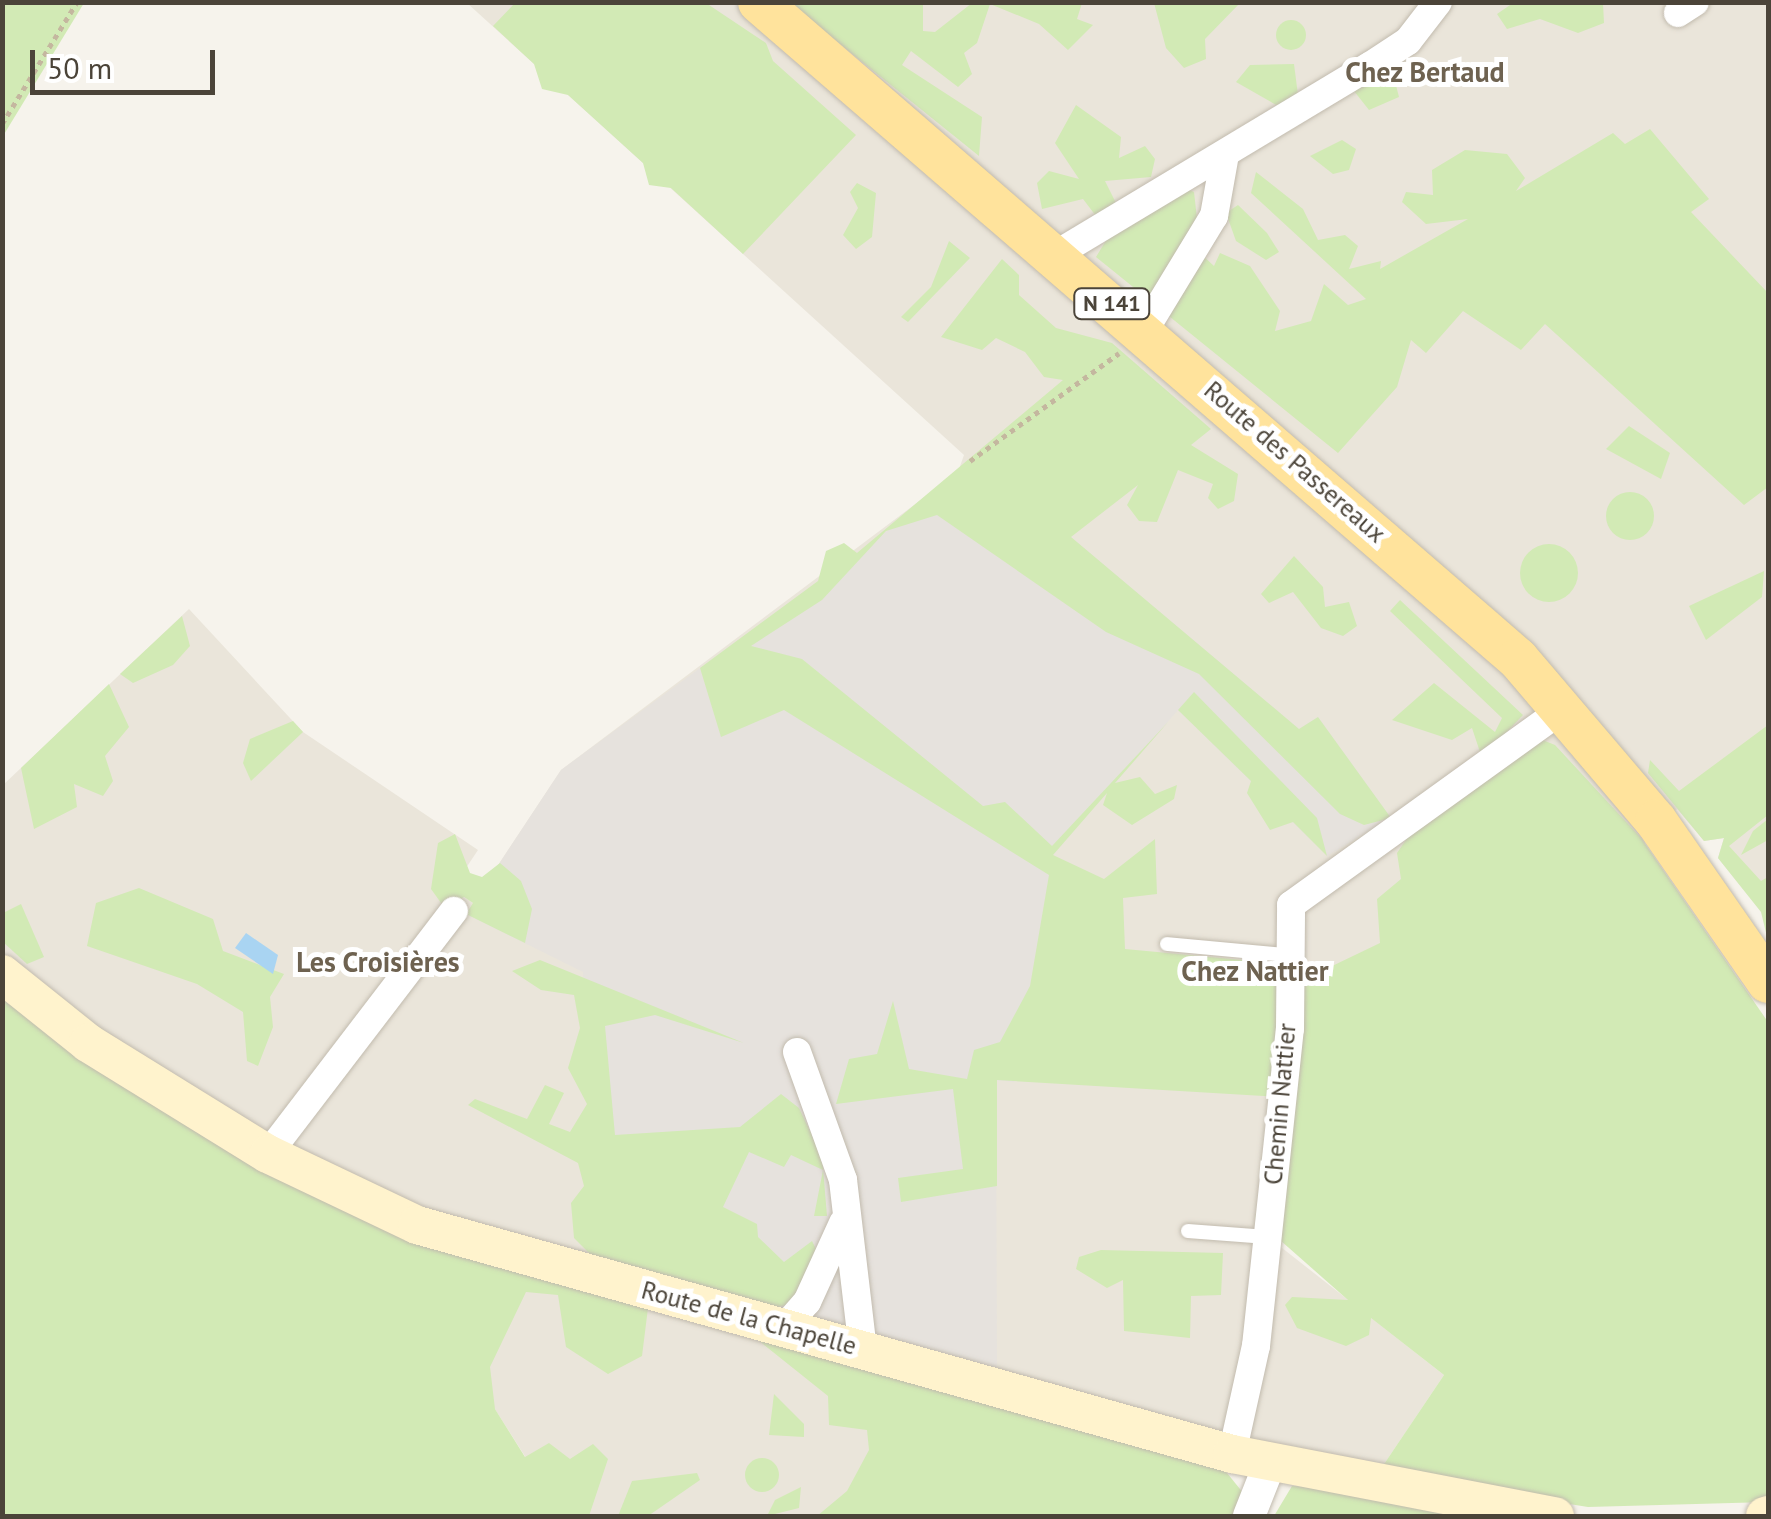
<!DOCTYPE html>
<html>
<head>
<meta charset="utf-8">
<style>
  body { margin:0 }
  #map { position:relative; width:1771px; height:1519px; overflow:hidden; background:#f6f3ec; font-family:"PT Sans",sans-serif }
  div>[style] { position:absolute }
  [style*='--x'] { left:calc(var(--x)*1px); top:calc(var(--y)*1px); width:calc(var(--w)*1px); rotate:calc(var(--a)*1deg) }
  .residential>* { inset:0; background:#eae5da }
  .industrial>* { inset:0; background:#e6e2dd }
  .green>* { inset:0; background:#d2eab5 }
  .round { border-radius:50% }
  .water>* { inset:0; background:#a9d4f2 }
  .path>* { height:5px; margin-top:-2.5px; transform-origin:0; background:repeating-linear-gradient(90deg,#c4b79f 0 5px,transparent 0 10px) }
  .roads { filter:drop-shadow(0 0 2px #c2bbae) drop-shadow(0 0 2px #c2bbae) }
  .service>* { height:14px; margin:-7px; padding:0 7px; transform-origin:7px; border-radius:7px; background:#fff }
  .minor>* { height:28px; margin:-14px; padding:0 14px; transform-origin:14px; border-radius:14px; background:#fff }
  .tertiary>* { height:32px; margin:-16px; padding:0 16px; transform-origin:16px; border-radius:16px; background:#fff }
  .secondary>* { height:38px; margin:-19px; padding:0 19px; transform-origin:19px; border-radius:19px; background:#fff3cd }
  .primary>* { height:42px; margin:-21px; padding:0 21px; transform-origin:21px; border-radius:21px; background:#ffe39c }
  span { translate:-50% -50%; white-space:nowrap; text-align:center; line-height:1.15; -webkit-text-stroke:10px #fff; paint-order:stroke }
  .shield-label span { padding:2px 8px; background:#fff; border:2px solid; border-radius:8px; -webkit-text-stroke-width:0 }
  .shield-label { font-size:22px; color:#4b4439; font-weight:700 }
  .street-label { font-size:25px; color:#4b4439 }
  .neighbourhood-label { font-size:28px; color:#6e6250; font-weight:700 }
  .frame { position:absolute; inset:0; border:5px solid #4b4439; pointer-events:none }
  .scale { position:absolute; left:30px; top:50px; width:185px; height:45px; box-sizing:border-box; border:5px solid #4b4439; border-top:0; padding-left:12px; font-size:30px; line-height:35px; white-space:nowrap; color:#4b4439; -webkit-text-stroke:8px #fff; paint-order:stroke }
</style>
</head>
<body>
<div id="map">
  <div class="residential">
    <div style="clip-path:polygon(467px 3px,1768px 3px,1768px 920px,1718px 858px,1724px 838px,1704px 841px,1677px 809px,1268px 1237px,1444px 1375px,1366px 1491px,951px 1390px,834px 1516px,589px 1516px,533px 1469px,481px 1387px,415px 1237px,3px 981px,3px 785px,189px 609px,303px 732px,478px 850px,452px 889px,473px 903px,561px 770px,958px 472px,964px 455px)"></div>
  </div>
  <div class="industrial">
    <div style="clip-path:polygon(943px 490px,1071px 537px,1299px 729px,1318px 717px,1391px 818px,1327px 856px,1178px 710px,1053px 855px,1014px 1082px,996px 1080px,997px 1371px,592px 1256px,583px 972px,466px 914px,561px 770px)"></div>
  </div>
  <div class="green">
    <div style="clip-path:polygon(2px 3px,84px 3px,3px 136px,2px 136px)"></div>
    <div style="clip-path:polygon(515px 3px,706px 3px,766px 43px,773px 61px,856px 135px,743px 254px,671px 188px,649px 185px,643px 163px,568px 95px,542px 89px,534px 64px,493px 26px)"></div>
    <div style="clip-path:polygon(789px 3px,923px 3px,923px 31px,935px 32px,972px 3px,1082px 3px,1077px 19px,1093px 25px,1068px 50px,1039px 24px,990px 4px,977px 43px,964px 53px,972px 74px,958px 87px,911px 51px,902px 65px,982px 117px,979px 156px)"></div>
    <div style="clip-path:polygon(1154px 3px,1240px 3px,1205px 39px,1206px 59px,1184px 68px,1166px 48px)"></div>
    <div style="clip-path:polygon(1513px 3px,1603px 3px,1604px 23px,1578px 33px,1540px 19px,1507px 29px,1497px 14px)"></div>
    <div class="round" style="left:1276px;top:20px;width:30px;height:30px"></div>
    <div style="clip-path:polygon(1390px 62px,1399px 97px,1369px 110px,1354px 91px)"></div>
    <div style="clip-path:polygon(1294px 64px,1298px 95px,1278px 106px,1236px 82px,1250px 65px)"></div>
    <div style="clip-path:polygon(1076px 105px,1121px 137px,1119px 158px,1145px 146px,1155px 159px,1151px 177px,1105px 181px,1117px 205px,1096px 216px,1083px 199px,1042px 209px,1037px 183px,1049px 171px,1079px 179px,1055px 143px)"></div>
    <div style="clip-path:polygon(1650px 129px,1709px 199px,1691px 212px,1768px 293px,1768px 487px,1744px 505px,1545px 324px,1521px 350px,1463px 311px,1426px 353px,1411px 340px,1397px 387px,1338px 453px,1096px 257px,1116px 224px,1180px 186px,1194px 192px,1201px 254px,1214px 266px,1220px 253px,1250px 266px,1280px 311px,1275px 331px,1311px 321px,1324px 284px,1348px 305px,1366px 299px,1251px 193px,1256px 172px,1303px 209px,1318px 240px,1345px 235px,1358px 246px,1349px 269px,1381px 261px,1380px 269px,1468px 219px,1426px 224px,1402px 202px,1406px 192px,1433px 195px,1432px 170px,1465px 150px,1507px 154px,1525px 178px,1516px 191px,1613px 133px,1625px 144px)"></div>
    <div style="clip-path:polygon(1342px 140px,1356px 149px,1349px 170px,1333px 174px,1310px 156px)"></div>
    <div style="clip-path:polygon(857px 183px,876px 193px,872px 237px,856px 249px,843px 235px,858px 208px,850px 192px)"></div>
    <div style="clip-path:polygon(1238px 205px,1267px 233px,1279px 252px,1266px 260px,1236px 241px,1226px 213px)"></div>
    <div style="clip-path:polygon(949px 241px,970px 258px,908px 322px,901px 317px,931px 287px)"></div>
    <div style="clip-path:polygon(1002px 259px,1019px 275px,1019px 295px,1056px 328px,1112px 343px,1211px 429px,1191px 445px,1238px 474px,1234px 501px,1218px 509px,1208px 498px,1213px 484px,1178px 470px,1157px 522px,1139px 521px,1127px 505px,1138px 485px,1071px 537px,1299px 729px,1318px 717px,1391px 818px,1364px 825px,1340px 814px,1199px 674px,1106px 632px,937px 515px,886px 531px,822px 600px,751px 646px,802px 659px,983px 806px,1005px 802px,1052px 846px,1169px 721px,1115px 783px,1140px 777px,1155px 794px,1177px 785px,1174px 799px,1132px 825px,1103px 805px,1107px 793px,1053px 855px,1104px 879px,1155px 839px,1157px 894px,1123px 898px,1125px 949px,1286px 964px,1302px 1046px,1301px 981px,1380px 943px,1377px 899px,1401px 879px,1397px 853px,1412px 831px,1540px 739px,1555px 745px,1641px 838px,1768px 1022px,1768px 1502px,1588px 1507px,1378px 1473px,1444px 1375px,1371px 1318px,1369px 1335px,1346px 1346px,1297px 1328px,1285px 1305px,1292px 1297px,1348px 1300px,1255px 1218px,1282px 1097px,997px 1080px,997px 1186px,901px 1202px,898px 1178px,963px 1169px,953px 1089px,836px 1104px,849px 1059px,877px 1054px,893px 1001px,909px 1069px,967px 1079px,974px 1050px,1000px 1042px,1030px 986px,1049px 875px,784px 710px,721px 737px,700px 668px,818px 581px,826px 551px,844px 543px,857px 553px,1063px 380px,1044px 377px,1025px 352px,996px 338px,982px 350px,941px 337px)"></div>
    <div style="clip-path:polygon(1629px 426px,1670px 453px,1661px 479px,1606px 449px)"></div>
    <div class="round" style="left:1606px;top:492px;width:48px;height:48px"></div>
    <div class="round" style="left:1520px;top:544px;width:58px;height:58px"></div>
    <div style="clip-path:polygon(1294px 556px,1323px 587px,1325px 607px,1349px 602px,1357px 626px,1343px 636px,1321px 628px,1293px 592px,1269px 603px,1261px 594px)"></div>
    <div style="clip-path:polygon(1764px 571px,1762px 597px,1706px 640px,1689px 606px)"></div>
    <div style="clip-path:polygon(1400px 600px,1523px 715px,1482px 758px,1472px 728px,1452px 740px,1392px 720px,1434px 683px,1495px 732px,1502px 718px,1390px 611px)"></div>
    <div style="clip-path:polygon(182px 616px,190px 646px,173px 665px,133px 683px,120px 674px)"></div>
    <div style="clip-path:polygon(109px 684px,129px 727px,105px 756px,113px 781px,103px 796px,74px 784px,77px 807px,34px 829px,21px 768px)"></div>
    <div style="clip-path:polygon(1194px 692px,1317px 818px,1327px 856px,1293px 822px,1270px 830px,1247px 793px,1251px 781px,1178px 710px)"></div>
    <div style="clip-path:polygon(293px 721px,303px 732px,251px 781px,243px 763px,250px 739px)"></div>
    <div style="clip-path:polygon(1768px 725px,1768px 815px,1729px 846px,1761px 881px,1768px 877px,1768px 941px,1761px 912px,1718px 858px,1724px 838px,1704px 841px,1648px 773px,1650px 760px,1679px 791px)"></div>
    <div style="clip-path:polygon(1768px 819px,1768px 840px,1741px 855px,1753px 831px)"></div>
    <div style="clip-path:polygon(455px 834px,470px 873px,482px 877px,500px 863px,521px 881px,532px 909px,525px 943px,466px 914px,473px 903px,464px 897px,444px 907px,431px 889px,438px 843px)"></div>
    <div style="clip-path:polygon(139px 888px,213px 919px,223px 951px,284px 974px,270px 997px,273px 1027px,258px 1066px,247px 1061px,243px 1012px,197px 984px,87px 946px,96px 903px)"></div>
    <div style="clip-path:polygon(21px 904px,44px 957px,27px 964px,3px 942px,3px 913px)"></div>
    <div style="clip-path:polygon(540px 960px,744px 1043px,655px 1015px,605px 1026px,615px 1135px,740px 1127px,781px 1094px,799px 1108px,822px 1156px,827px 1216px,814px 1216px,823px 1170px,791px 1155px,784px 1167px,749px 1152px,723px 1207px,757px 1224px,758px 1237px,784px 1262px,812px 1241px,818px 1253px,790px 1304px,774px 1308px,592px 1256px,574px 1238px,571px 1203px,584px 1186px,578px 1163px,468px 1105px,475px 1099px,527px 1119px,545px 1085px,564px 1093px,549px 1124px,570px 1132px,587px 1104px,568px 1068px,580px 1028px,574px 995px,541px 990px,512px 971px)"></div>
    <div style="clip-path:polygon(3px 984px,49px 1036px,248px 1154px,649px 1300px,642px 1356px,608px 1374px,566px 1347px,558px 1295px,526px 1292px,490px 1367px,495px 1409px,525px 1457px,549px 1443px,570px 1459px,593px 1444px,608px 1459px,589px 1516px,3px 1516px)"></div>
    <div style="clip-path:polygon(1101px 1250px,1223px 1253px,1221px 1295px,1191px 1296px,1190px 1338px,1124px 1331px,1123px 1280px,1107px 1288px,1076px 1269px,1079px 1257px)"></div>
    <div style="clip-path:polygon(758px 1340px,1223px 1468px,1244px 1494px,1240px 1516px,817px 1516px,847px 1491px,869px 1450px,867px 1430px,829px 1425px,828px 1396px)"></div>
    <div style="clip-path:polygon(774px 1394px,804px 1424px,804px 1437px,769px 1435px)"></div>
    <div class="round" style="left:745px;top:1458px;width:34px;height:34px"></div>
    <div style="clip-path:polygon(697px 1473px,700px 1480px,648px 1516px,618px 1516px,632px 1481px)"></div>
    <div style="clip-path:polygon(1292px 1486px,1333px 1488px,1496px 1516px,1274px 1516px)"></div>
    <div style="clip-path:polygon(801px 1487px,799px 1508px,767px 1516px,775px 1500px)"></div>
  </div>
  <div class="water">
    <div style="clip-path:polygon(246px 933px,278px 955px,273px 974px,235px 948px)"></div>
  </div>
  <div class="path">
    <div style="--x:2;--y:124;--w:143;--a:-58.4"></div>
    <div style="--x:970;--y:461;--w:184;--a:-35.9"></div>
  </div>
  <div class="roads">
    <div class="service">
      <div style="--x:1167;--y:944;--w:119;--a:5.3"></div>
      <div style="--x:1188;--y:1231;--w:79;--a:4.3"></div>
    </div>
    <div class="minor">
      <div style="--x:1678;--y:13;--w:20;--a:-33"></div>
      <div style="--x:1055;--y:255;--w:367;--a:-31"></div>
      <div style="--x:1370;--y:66;--w:45;--a:-33.3"></div>
      <div style="--x:1408;--y:41;--w:49;--a:-52.4"></div>
      <div style="--x:1144;--y:331;--w:135;--a:-58.7"></div>
      <div style="--x:1214;--y:216;--w:63;--a:-79.9"></div>
      <div style="--x:797;--y:1052;--w:136;--a:70.2"></div>
      <div style="--x:843;--y:1180;--w:171;--a:83.3"></div>
      <div style="--x:268;--y:1154;--w:306;--a:-52.6"></div>
      <div style="--x:784;--y:1328;--w:35;--a:-49"></div>
      <div style="--x:807;--y:1302;--w:87;--a:-65.5"></div>
      <div style="--x:1232;--y:1454;--w:111;--a:-77.5"></div>
      <div style="--x:1256;--y:1346;--w:319;--a:-83.9"></div>
      <div style="--x:1290;--y:1029;--w:124;--a:-89.5"></div>
      <div style="--x:1291;--y:905;--w:335;--a:-35.8"></div>
    </div>
    <div class="tertiary">
      <div style="--x:1249;--y:1516;--w:57;--a:-68.4"></div>
    </div>
    <div class="secondary">
      <div style="--x:2;--y:974;--w:110;--a:38.7"></div>
      <div style="--x:88;--y:1043;--w:211;--a:31.7"></div>
      <div style="--x:268;--y:1154;--w:165;--a:25.5"></div>
      <div style="--x:417;--y:1225;--w:847;--a:15.69"></div>
      <div style="--x:1232;--y:1454;--w:329;--a:10.9"></div>
      <div style="--x:1765;--y:1516;--w:3;--a:-18"></div>
    </div>
    <div class="primary">
      <div style="--x:759;--y:2;--w:1004;--a:40.88"></div>
      <div style="--x:1518;--y:659;--w:213;--a:49.6"></div>
      <div style="--x:1656;--y:821;--w:196;--a:55.2"></div>
    </div>
  </div>
  <div class="shield-label">
    <span style="left:1112px;top:304px">N 141</span>
  </div>
  <div class="street-label">
    <span style="left:1295px;top:462px;rotate:41deg">Route des Passereaux</span>
    <span style="left:1280px;top:1104px;rotate:-85deg">Chemin Nattier</span>
    <span style="left:749px;top:1318px;rotate:15deg">Route de la Chapelle</span>
  </div>
  <div class="neighbourhood-label">
    <span style="left:1425px;top:72px">Chez Bertaud</span>
    <span style="left:378px;top:962px">Les Croisières</span>
    <span style="left:1255px;top:971px">Chez Nattier</span>
  </div>
  <div class="frame"></div>
  <div class="scale">50 m</div>
</div>
</body>
</html>
